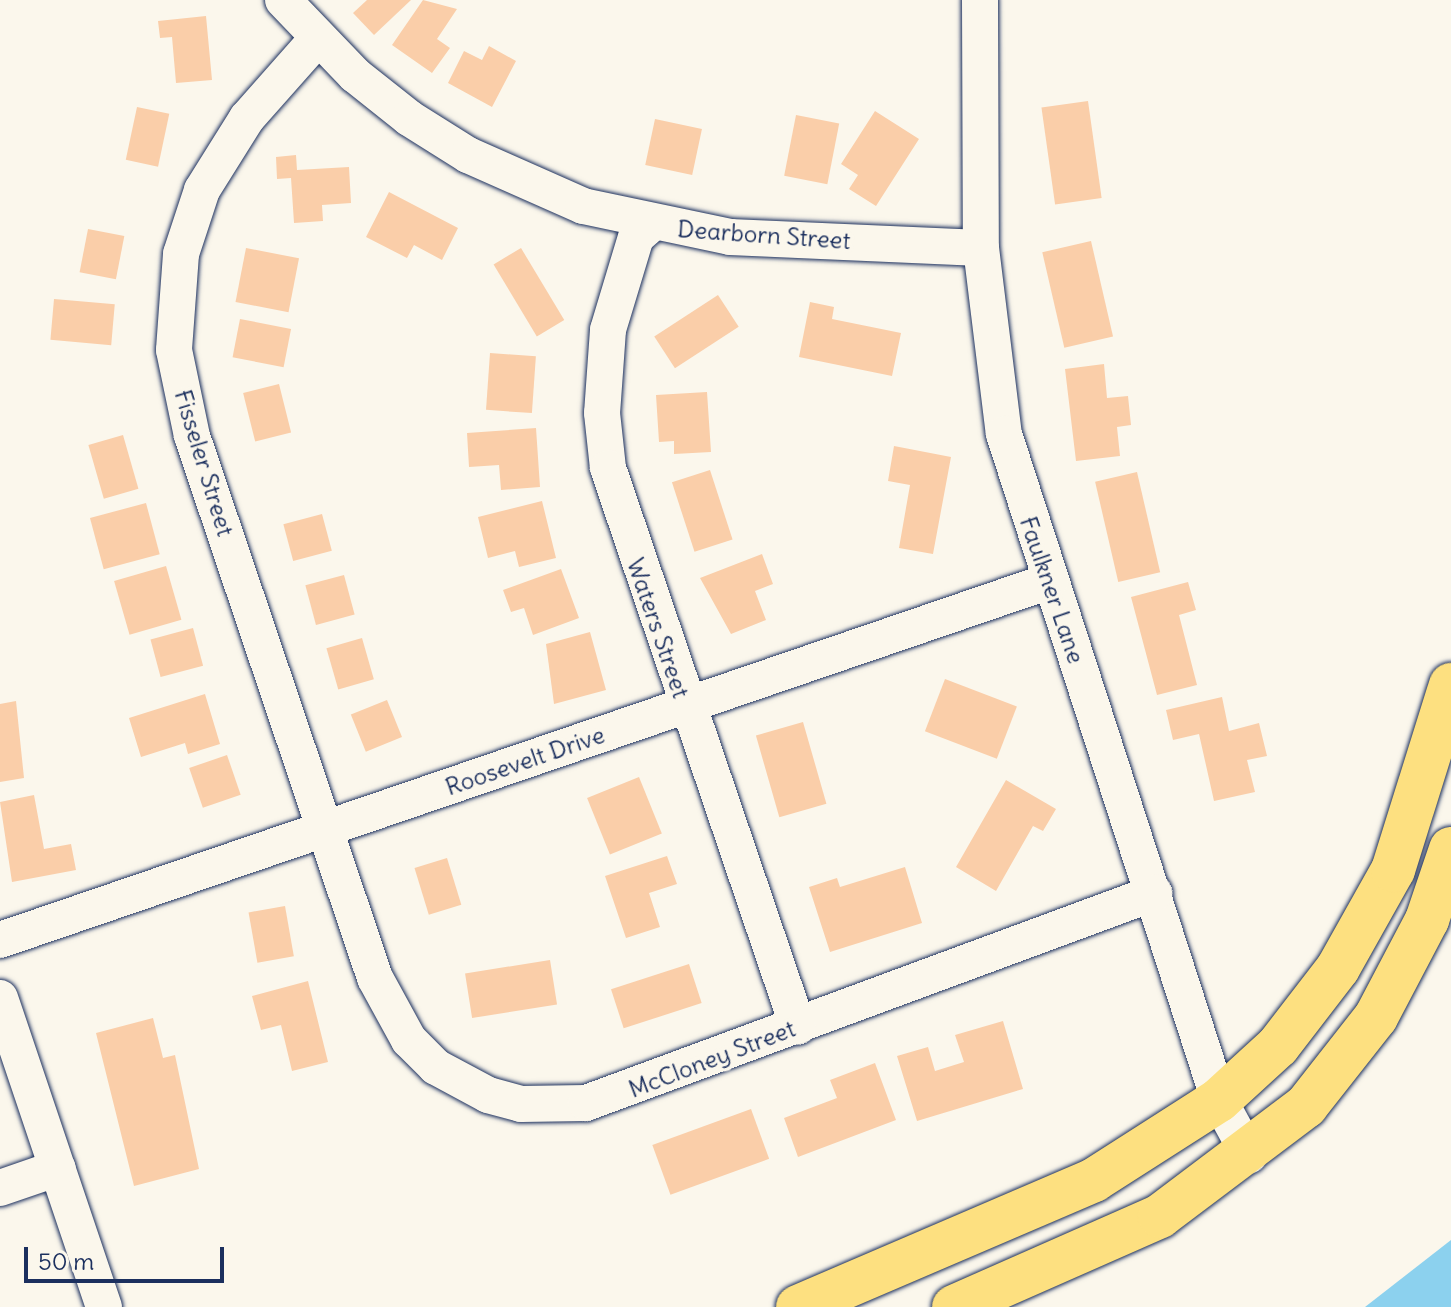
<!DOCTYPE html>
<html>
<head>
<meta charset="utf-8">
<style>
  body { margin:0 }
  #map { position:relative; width:1451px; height:1307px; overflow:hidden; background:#fbf7ec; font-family:Delius,sans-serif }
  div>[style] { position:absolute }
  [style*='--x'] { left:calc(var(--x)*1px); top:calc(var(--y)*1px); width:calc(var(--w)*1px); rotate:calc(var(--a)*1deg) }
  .water>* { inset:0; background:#8cd1ee }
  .building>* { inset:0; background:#facea9; transform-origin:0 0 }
  .roads { filter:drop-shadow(0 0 2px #1b2f5e) drop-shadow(0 0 2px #1b2f5e) }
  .minor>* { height:36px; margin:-18px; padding:0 18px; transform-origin:18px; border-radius:18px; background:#fbf7ec }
  .major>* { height:44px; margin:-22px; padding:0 22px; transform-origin:22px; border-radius:22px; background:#fde080 }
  span { translate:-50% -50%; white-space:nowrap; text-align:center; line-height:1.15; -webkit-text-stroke:7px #fbf7ec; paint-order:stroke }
  .street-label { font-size:24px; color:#1b2f5e }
  .scale { position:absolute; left:24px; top:1247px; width:200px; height:36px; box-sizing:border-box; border:4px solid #1b2f5e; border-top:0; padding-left:10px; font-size:24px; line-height:28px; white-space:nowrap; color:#1b2f5e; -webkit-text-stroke:6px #fbf7ec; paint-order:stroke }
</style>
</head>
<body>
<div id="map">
  <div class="water">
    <div style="clip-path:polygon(1451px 1240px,1451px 1307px,1365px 1307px)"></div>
  </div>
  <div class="building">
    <div style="clip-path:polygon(367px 0,411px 0,374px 35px,353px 13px)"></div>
    <div style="clip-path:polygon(423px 0,457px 9px,437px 39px,450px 48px,432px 73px,392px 45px)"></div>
    <div style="clip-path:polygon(206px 16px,212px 80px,176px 83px,172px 37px,160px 38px,158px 21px)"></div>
    <div style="clip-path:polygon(489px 46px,516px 61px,492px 107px,448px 83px,464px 51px,482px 60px)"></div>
    <div style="left:1088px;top:101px;width:98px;height:47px;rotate:82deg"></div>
    <div style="left:137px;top:107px;width:33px;height:54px;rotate:12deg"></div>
    <div style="clip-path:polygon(875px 111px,919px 139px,876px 206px,849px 189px,858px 175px,841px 164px)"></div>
    <div style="left:796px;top:115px;width:44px;height:62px;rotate:11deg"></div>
    <div style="left:655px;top:119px;width:48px;height:47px;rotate:12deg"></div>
    <div style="clip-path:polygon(296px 155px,297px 170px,349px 167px,351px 203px,322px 205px,323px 221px,294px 223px,291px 178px,277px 179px,276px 157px)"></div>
    <div style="clip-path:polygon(389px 192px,458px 228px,442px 260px,414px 245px,407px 258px,366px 237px)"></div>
    <div style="left:88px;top:229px;width:37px;height:44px;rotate:11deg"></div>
    <div style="left:1091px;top:241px;width:98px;height:50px;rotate:77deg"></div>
    <div style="left:246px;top:248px;width:54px;height:55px;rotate:11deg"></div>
    <div style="left:521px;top:248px;width:84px;height:32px;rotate:59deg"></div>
    <div style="left:718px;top:295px;width:38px;height:76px;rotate:57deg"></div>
    <div style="left:54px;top:299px;width:61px;height:41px;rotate:5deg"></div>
    <div style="clip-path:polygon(810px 302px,834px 307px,832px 319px,901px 333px,892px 376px,799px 357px)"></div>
    <div style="left:240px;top:319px;width:52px;height:39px;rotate:11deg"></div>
    <div style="left:490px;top:353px;width:46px;height:57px;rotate:4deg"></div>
    <div style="clip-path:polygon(1104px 364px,1107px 398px,1128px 396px,1131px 425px,1117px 427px,1120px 456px,1076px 461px,1065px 369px)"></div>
    <div style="left:279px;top:384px;width:50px;height:37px;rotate:76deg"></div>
    <div style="clip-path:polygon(707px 392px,711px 452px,674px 454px,674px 441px,659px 442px,656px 395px)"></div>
    <div style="clip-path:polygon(536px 428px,540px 487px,501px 490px,499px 465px,469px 467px,467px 433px)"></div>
    <div style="left:123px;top:435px;width:56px;height:36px;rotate:74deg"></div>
    <div style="clip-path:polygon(894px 446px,951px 457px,933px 554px,899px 548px,910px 485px,888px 481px)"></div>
    <div style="left:710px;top:470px;width:73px;height:40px;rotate:72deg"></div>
    <div style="left:1137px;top:472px;width:103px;height:43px;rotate:77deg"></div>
    <div style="clip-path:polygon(542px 501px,556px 558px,519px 567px,515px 551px,488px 558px,478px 517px)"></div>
    <div style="left:146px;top:503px;width:53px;height:58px;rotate:75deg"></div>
    <div style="left:322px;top:514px;width:38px;height:40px;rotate:75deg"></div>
    <div style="clip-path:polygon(762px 554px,773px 584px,755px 591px,766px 620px,731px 634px,700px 578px)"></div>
    <div style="left:166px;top:566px;width:56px;height:54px;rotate:74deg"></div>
    <div style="clip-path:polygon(561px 569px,579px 618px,533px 635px,524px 608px,511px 612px,503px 590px)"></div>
    <div style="left:344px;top:575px;width:41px;height:40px;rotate:75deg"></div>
    <div style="clip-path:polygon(1188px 582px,1196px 610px,1179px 615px,1197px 685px,1157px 695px,1131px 597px)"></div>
    <div style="left:193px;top:628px;width:39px;height:44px;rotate:75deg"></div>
    <div style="clip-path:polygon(590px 632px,606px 690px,554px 704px,546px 644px)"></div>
    <div style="left:362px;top:638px;width:43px;height:37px;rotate:74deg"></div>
    <div style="left:945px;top:679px;width:77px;height:56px;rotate:21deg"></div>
    <div style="clip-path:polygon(205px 694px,220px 744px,188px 754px,185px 743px,141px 757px,129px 718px)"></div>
    <div style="clip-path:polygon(1222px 697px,1229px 731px,1259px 723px,1267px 756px,1247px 760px,1255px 792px,1214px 801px,1199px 734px,1173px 740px,1166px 710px)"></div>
    <div style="left:387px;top:700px;width:40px;height:39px;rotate:68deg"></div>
    <div style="clip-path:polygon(16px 701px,24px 778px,0 782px,0 704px)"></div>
    <div style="left:803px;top:722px;width:85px;height:49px;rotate:74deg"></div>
    <div style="left:227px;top:755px;width:42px;height:40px;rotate:71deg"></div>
    <div style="left:639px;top:777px;width:61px;height:56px;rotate:68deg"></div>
    <div style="clip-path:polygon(1006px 780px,1056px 809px,1043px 831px,1033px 826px,996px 891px,956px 867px)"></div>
    <div style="clip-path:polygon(34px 795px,44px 849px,71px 844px,76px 870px,12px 882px,0 802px)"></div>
    <div style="clip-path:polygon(667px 856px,677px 884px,649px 893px,660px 927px,626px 938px,605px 876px)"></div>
    <div style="left:447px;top:858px;width:49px;height:34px;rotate:73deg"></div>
    <div style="clip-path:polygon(905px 867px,922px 923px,830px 952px,809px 887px,837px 878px,840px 887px)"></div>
    <div style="left:285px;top:906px;width:51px;height:37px;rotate:80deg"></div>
    <div style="left:550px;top:960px;width:45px;height:86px;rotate:81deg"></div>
    <div style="left:689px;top:964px;width:41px;height:82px;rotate:72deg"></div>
    <div style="clip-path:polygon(308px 981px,328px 1062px,292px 1071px,281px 1025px,261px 1030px,252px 996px)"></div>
    <div style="clip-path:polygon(153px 1018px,163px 1058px,175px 1055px,199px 1169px,134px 1186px,96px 1033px)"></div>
    <div style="clip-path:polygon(1003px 1021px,1023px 1089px,917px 1121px,897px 1056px,928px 1047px,935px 1071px,964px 1062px,955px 1035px)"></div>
    <div style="clip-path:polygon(875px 1063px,896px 1120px,798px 1157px,784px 1118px,837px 1098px,830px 1080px)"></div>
    <div style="left:751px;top:1109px;width:53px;height:105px;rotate:70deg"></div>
  </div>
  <div class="roads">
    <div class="minor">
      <div style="--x:283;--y:0;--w:104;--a:46.2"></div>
      <div style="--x:355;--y:75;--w:69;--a:38.5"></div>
      <div style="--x:409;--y:118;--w:70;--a:32.1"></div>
      <div style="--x:468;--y:155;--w:126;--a:23.9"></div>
      <div style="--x:583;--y:206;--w:150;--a:11.9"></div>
      <div style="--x:730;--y:237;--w:251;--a:2.5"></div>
      <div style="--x:980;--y:0;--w:248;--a:89.8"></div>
      <div style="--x:981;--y:248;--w:187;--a:83"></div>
      <div style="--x:1004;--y:434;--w:700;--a:72.11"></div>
      <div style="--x:1219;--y:1100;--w:63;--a:61.4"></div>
      <div style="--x:317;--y:39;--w:106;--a:131.5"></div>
      <div style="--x:247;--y:118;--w:85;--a:122"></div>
      <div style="--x:202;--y:190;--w:67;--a:108.2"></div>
      <div style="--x:181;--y:254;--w:96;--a:94.2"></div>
      <div style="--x:174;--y:350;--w:88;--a:78.2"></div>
      <div style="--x:192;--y:436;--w:572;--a:71.34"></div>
      <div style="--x:375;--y:978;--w:71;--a:61.3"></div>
      <div style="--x:409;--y:1040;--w:38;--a:45"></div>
      <div style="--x:436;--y:1067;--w:59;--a:28.3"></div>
      <div style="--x:488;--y:1095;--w:34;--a:15"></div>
      <div style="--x:521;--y:1104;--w:65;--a:-0.9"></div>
      <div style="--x:586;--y:1103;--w:606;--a:-20.29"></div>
      <div style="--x:650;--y:225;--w:18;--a:139"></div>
      <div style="--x:636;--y:237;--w:97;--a:106.8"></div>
      <div style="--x:608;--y:330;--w:83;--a:94.1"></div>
      <div style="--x:602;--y:413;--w:55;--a:83.8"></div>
      <div style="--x:608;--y:468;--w:590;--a:71.23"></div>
      <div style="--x:0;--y:940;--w:1110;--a:-18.88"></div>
      <div style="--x:0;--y:998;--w:326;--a:71.4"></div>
      <div style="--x:0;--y:1188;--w:61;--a:-19"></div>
    </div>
    <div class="major">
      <div style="--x:798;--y:1307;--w:322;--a:-23.2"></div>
      <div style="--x:1094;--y:1180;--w:148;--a:-32.6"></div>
      <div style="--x:1219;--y:1100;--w:80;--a:-42.5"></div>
      <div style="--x:1278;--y:1046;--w:98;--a:-52.4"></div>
      <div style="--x:1338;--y:968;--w:112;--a:-60.7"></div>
      <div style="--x:1393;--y:870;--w:194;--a:-72.6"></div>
      <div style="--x:954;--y:1307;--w:225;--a:-23.8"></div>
      <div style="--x:1160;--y:1216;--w:183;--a:-37"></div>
      <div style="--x:1306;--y:1106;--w:113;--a:-51.8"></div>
      <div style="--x:1376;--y:1017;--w:110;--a:-62.3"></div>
      <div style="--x:1427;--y:920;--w:75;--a:-71.3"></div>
    </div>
  </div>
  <div class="street-label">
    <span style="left:764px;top:235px;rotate:4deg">Dearborn Street</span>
    <span style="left:204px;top:463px;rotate:73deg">Fisseler Street</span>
    <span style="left:1052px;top:590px;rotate:71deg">Faulkner Lane</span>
    <span style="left:658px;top:628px;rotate:71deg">Waters Street</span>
    <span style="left:525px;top:761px;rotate:-19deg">Roosevelt Drive</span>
    <span style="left:712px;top:1059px;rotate:-21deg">McCloney Street</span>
  </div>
  <div class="scale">50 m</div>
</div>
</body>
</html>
